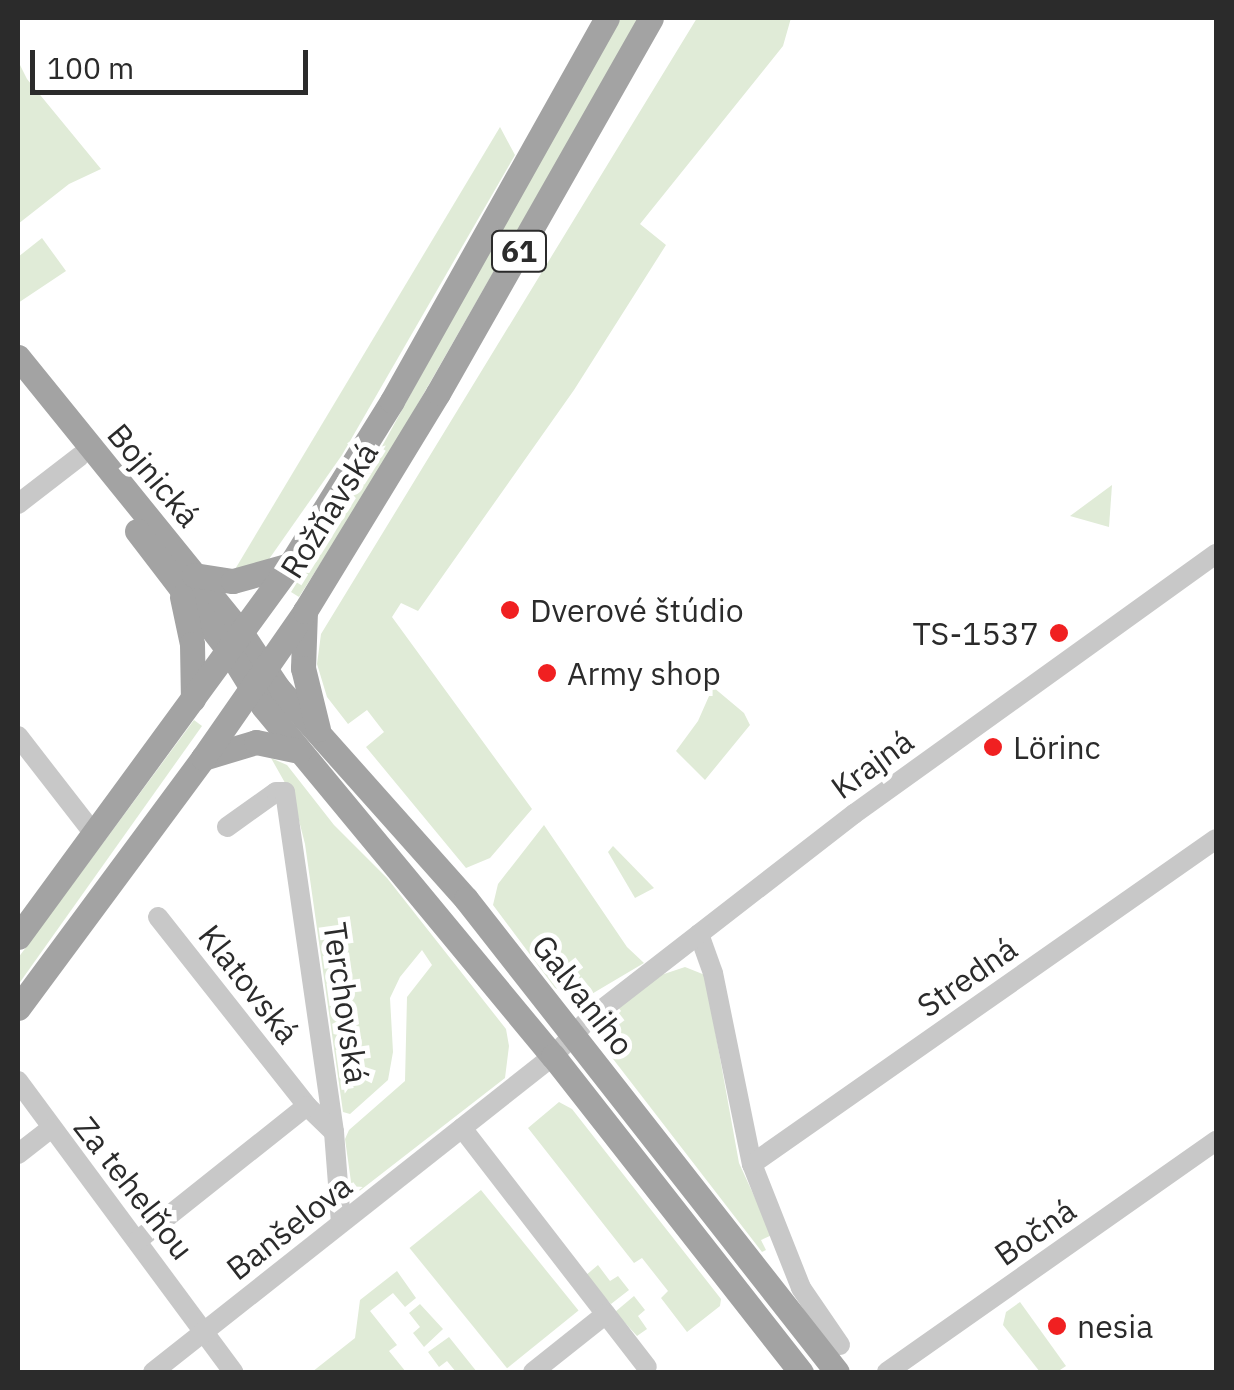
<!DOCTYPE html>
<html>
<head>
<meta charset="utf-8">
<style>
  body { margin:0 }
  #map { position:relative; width:1234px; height:1390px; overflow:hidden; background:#fff; font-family:"IBM Plex Sans",sans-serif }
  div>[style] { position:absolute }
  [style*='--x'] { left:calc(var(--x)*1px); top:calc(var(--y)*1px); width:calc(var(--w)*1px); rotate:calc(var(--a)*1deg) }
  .green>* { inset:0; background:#e0ebd7; transform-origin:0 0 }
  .minor>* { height:20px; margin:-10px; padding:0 10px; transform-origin:10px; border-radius:10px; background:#c8c8c8 }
  .major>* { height:25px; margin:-12.5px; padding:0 12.5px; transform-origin:12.5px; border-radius:12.5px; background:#a3a3a3 }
  .dots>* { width:28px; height:28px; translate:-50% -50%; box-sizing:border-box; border:5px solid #fff; border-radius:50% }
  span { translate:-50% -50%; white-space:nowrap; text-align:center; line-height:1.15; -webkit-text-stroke:10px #fff; paint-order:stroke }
  .shield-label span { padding:2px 8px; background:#fff; border:2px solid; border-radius:8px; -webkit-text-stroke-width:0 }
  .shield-label { font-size:30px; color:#2b2b2b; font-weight:700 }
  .street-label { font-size:32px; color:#2b2b2b }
  .poi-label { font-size:32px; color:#2b2b2b }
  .left { translate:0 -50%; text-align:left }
  .right { translate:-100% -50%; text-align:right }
  .frame { position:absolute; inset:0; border:20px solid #2b2b2b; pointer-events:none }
  .scale { position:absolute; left:30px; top:50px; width:278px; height:45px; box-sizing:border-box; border:5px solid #2b2b2b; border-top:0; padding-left:12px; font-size:30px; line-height:35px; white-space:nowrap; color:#2b2b2b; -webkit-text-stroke:8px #fff; paint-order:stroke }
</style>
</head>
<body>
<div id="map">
  <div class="green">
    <div style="clip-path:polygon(617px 18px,639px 18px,377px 475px,299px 597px,291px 592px,374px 461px)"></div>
    <div style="clip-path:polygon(697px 18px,791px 18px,783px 46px,640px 224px,666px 245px,574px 390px,418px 611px,401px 603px,392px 617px,532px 809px,490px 858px,466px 868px,366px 747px,384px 732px,367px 710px,348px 724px,327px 697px,317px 664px,321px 634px)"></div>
    <div style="clip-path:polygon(18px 61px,27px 79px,101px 169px,69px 184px,18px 224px)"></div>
    <div style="clip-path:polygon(500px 127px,515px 155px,342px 455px,267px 562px,234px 571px)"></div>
    <div style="clip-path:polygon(42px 238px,66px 271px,18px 303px,18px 257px)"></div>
    <div style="clip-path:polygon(1112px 485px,1109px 527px,1070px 516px)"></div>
    <div style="clip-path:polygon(713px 687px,744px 713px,750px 725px,705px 780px,676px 751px,698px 721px)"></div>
    <div style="clip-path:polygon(194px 720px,202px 726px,18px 985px,18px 958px)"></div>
    <div style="clip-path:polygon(271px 758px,287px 765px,334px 825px,387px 878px,506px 1029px,509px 1046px,505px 1078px,353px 1196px,345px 1139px,349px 1130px,405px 1081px,407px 997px,432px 965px,422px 950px,400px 977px,390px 998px,393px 1052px,388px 1080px,350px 1114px,343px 1112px,305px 844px,293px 797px)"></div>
    <div style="clip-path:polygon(544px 825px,627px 947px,644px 963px,590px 995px,568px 994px,555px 988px,493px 905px,498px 884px)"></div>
    <div style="clip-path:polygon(613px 846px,654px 888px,635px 898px,608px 852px)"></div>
    <div style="clip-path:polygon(685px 967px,705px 975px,739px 1163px,772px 1235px,761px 1240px,766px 1250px,762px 1252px,610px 1055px,606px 1043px,613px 1019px,621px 1011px,618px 1007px,655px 977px)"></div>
    <div style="clip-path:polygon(559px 1102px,572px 1109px,721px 1299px,720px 1306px,687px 1332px,661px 1298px,668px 1291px,642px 1258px,634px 1263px,528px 1128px)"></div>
    <div style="left:481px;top:1190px;width:155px;height:92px;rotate:51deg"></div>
    <div style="clip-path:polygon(598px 1265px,610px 1281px,618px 1276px,629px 1290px,611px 1304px,585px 1276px)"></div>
    <div style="clip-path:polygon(397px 1271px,416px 1298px,405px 1307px,393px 1293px,370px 1311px,397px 1345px,389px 1351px,406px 1372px,312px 1372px,355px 1338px,360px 1300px)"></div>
    <div style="clip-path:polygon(634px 1296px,645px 1310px,638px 1316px,647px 1329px,637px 1336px,615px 1312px)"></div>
    <div style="clip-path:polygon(1020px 1302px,1066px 1366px,1057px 1372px,1040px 1372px,1003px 1325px,1006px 1312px)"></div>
    <div style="clip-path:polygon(420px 1304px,443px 1329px,424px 1347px,413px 1333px,420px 1327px,409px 1313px)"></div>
    <div style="clip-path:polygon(449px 1337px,477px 1372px,456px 1372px,447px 1361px,439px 1367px,428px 1352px)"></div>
  </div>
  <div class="minor">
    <div style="--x:18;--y:504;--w:78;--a:-37.7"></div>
    <div style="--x:18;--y:736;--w:124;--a:52.2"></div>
    <div style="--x:227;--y:827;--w:60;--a:-35.5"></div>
    <div style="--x:276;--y:792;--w:9;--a:0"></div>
    <div style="--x:285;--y:792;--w:344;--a:81.8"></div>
    <div style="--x:334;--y:1132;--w:91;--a:85.6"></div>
    <div style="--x:158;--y:917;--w:241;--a:51.7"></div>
    <div style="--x:307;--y:1106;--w:37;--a:44"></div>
    <div style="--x:699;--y:934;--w:41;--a:70.3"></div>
    <div style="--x:713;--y:973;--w:195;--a:78.5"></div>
    <div style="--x:752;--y:1164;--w:133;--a:68.4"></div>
    <div style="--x:801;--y:1288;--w:69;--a:55.6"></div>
    <div style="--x:18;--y:1081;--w:362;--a:53.5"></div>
    <div style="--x:462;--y:1128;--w:302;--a:52.3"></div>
    <div style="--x:18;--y:1154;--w:41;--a:-38"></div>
    <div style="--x:752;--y:1164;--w:566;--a:-35.01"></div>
    <div style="--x:137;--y:1241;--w:217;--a:-38.5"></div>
    <div style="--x:153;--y:1372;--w:510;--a:-38.31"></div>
    <div style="--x:553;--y:1056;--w:49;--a:-45.8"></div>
    <div style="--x:587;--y:1021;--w:338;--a:-37.8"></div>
    <div style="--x:854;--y:814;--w:446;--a:-35.7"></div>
    <div style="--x:533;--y:1372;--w:93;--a:-38.5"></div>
    <div style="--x:887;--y:1372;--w:402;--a:-35.1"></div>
  </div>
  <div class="major">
    <div style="--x:18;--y:357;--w:356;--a:51"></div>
    <div style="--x:242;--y:634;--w:65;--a:56.3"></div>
    <div style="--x:278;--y:688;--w:283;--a:48.3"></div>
    <div style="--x:466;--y:899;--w:601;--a:51.89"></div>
    <div style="--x:137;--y:531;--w:151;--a:52.5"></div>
    <div style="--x:229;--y:651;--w:65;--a:58.3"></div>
    <div style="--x:263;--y:706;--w:455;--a:50.4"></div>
    <div style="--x:553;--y:1056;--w:402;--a:51.9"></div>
    <div style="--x:194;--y:575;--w:39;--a:9"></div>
    <div style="--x:233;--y:581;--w:59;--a:-15.7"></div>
    <div style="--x:182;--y:597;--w:48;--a:78"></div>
    <div style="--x:192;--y:644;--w:55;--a:89"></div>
    <div style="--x:305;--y:611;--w:57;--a:92"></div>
    <div style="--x:303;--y:668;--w:63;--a:76.2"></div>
    <div style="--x:203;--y:758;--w:55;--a:-16.8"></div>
    <div style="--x:256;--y:742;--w:44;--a:11.8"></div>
    <div style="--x:18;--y:937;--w:461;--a:-53.8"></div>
    <div style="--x:290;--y:565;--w:193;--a:-58.1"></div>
    <div style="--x:392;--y:401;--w:439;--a:-60.7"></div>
    <div style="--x:18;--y:1008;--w:311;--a:-53.5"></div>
    <div style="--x:203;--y:758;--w:179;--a:-55.2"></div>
    <div style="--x:305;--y:611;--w:255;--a:-58.6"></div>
    <div style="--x:438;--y:393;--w:431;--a:-60.4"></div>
  </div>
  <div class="dots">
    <div style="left:510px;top:610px;background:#f02021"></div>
    <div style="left:1059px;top:633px;background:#f02021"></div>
    <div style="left:547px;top:673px;background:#f02021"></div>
    <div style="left:993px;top:747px;background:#f02021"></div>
    <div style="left:1057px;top:1326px;background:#f02021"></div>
  </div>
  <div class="shield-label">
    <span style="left:519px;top:251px">61</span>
  </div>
  <div class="street-label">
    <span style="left:154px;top:475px;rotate:50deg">Bojnická</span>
    <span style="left:329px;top:510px;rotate:-58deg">Rožňavská</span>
    <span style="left:872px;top:764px;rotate:-36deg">Krajná</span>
    <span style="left:967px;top:977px;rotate:-35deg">Stredná</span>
    <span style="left:249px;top:984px;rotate:52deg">Klatovská</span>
    <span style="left:583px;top:995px;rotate:52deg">Galvaniho</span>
    <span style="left:346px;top:1003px;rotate:82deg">Terchovská</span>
    <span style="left:134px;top:1188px;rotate:52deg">Za tehelňou</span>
    <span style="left:289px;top:1227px;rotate:-38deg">Banšelova</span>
    <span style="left:1035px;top:1232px;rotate:-35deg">Bočná</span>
  </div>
  <div class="poi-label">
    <span class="left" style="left:530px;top:610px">Dverové štúdio</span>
    <span class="right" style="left:1039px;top:633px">TS-1537</span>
    <span class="left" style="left:567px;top:673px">Army shop</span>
    <span class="left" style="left:1013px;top:747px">Lörinc</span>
    <span class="left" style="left:1077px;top:1326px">nesia</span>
  </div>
  <div class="frame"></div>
  <div class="scale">100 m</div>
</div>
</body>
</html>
